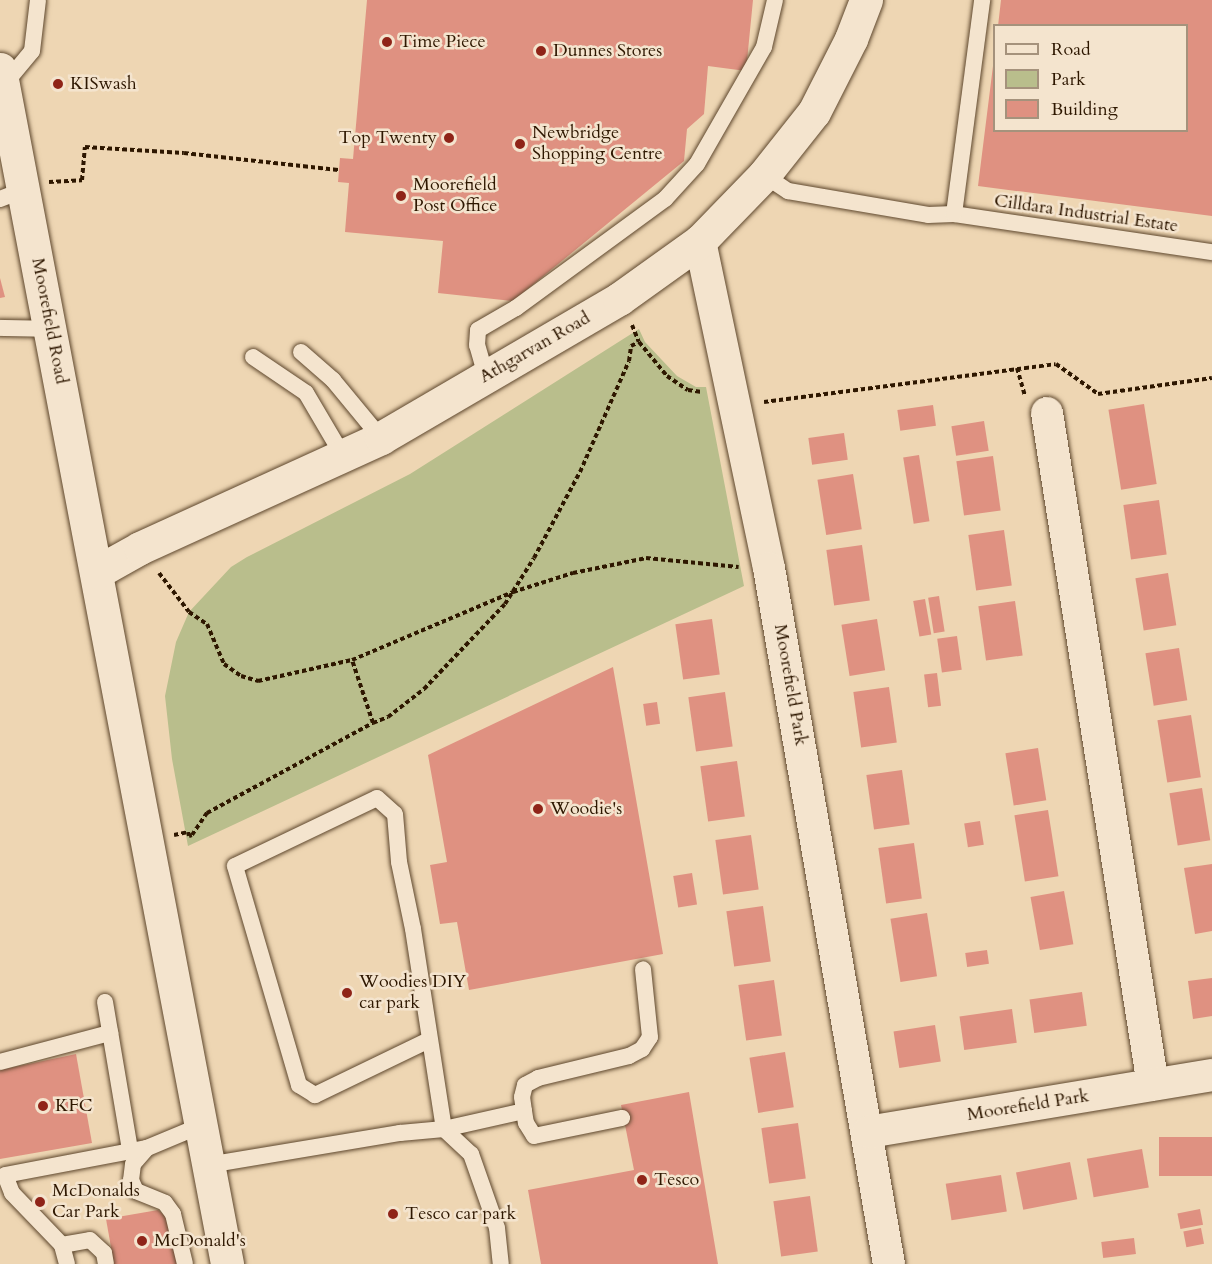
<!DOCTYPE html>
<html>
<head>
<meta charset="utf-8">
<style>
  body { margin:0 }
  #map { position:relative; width:1212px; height:1264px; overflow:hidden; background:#eed6b3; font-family:Cardo,serif }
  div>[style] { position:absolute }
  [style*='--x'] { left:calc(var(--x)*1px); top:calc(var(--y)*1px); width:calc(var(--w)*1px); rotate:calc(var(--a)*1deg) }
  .green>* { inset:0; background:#b9be8c }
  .building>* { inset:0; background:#df9181; transform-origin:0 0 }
  .path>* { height:4px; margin-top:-2px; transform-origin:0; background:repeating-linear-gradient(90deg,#2e1700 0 4.5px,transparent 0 7.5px) }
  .roads { filter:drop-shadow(0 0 2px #5e472d) drop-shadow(0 0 2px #5e472d) }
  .lane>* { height:16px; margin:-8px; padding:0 8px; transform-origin:8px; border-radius:8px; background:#f4e4ce }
  .street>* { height:32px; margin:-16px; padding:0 16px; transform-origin:16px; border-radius:16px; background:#f4e4ce }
  .secondary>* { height:33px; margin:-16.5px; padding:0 16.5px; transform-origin:16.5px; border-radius:16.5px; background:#f4e4ce }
  .dots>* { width:16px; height:16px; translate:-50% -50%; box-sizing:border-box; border:3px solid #f4e4ce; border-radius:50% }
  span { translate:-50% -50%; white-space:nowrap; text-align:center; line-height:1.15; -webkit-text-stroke:5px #f4e4ce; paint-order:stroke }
  .poi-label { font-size:18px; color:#2e1700 }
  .left { translate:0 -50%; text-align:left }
  .right { translate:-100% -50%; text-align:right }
  .street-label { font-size:18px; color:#2e1700 }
  .legend { position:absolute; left:993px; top:24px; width:195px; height:108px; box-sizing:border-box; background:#f4e4ce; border:2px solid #a5927c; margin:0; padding:8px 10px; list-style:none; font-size:18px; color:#2e1700 }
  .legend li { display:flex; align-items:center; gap:12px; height:30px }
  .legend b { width:30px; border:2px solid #a5927c }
</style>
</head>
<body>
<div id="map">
  <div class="green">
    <div style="clip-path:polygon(639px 329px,645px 342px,677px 376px,696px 387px,706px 387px,744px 586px,188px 846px,172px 759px,165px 696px,176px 642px,189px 612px,231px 567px,247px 557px,410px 474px)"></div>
  </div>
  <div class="building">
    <div style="clip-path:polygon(367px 0,753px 0,746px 71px,708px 66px,704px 114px,687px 129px,684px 161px,513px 301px,438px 293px,443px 241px,345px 232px,349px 183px,338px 182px,340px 158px,353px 159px)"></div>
    <div style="clip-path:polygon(1001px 0,1212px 0,1212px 216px,978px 186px,993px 66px,994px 130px,1186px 130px,1186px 26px,998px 26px)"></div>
    <div style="clip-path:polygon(0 278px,5px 297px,0 298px)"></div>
    <div style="left:1144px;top:404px;width:81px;height:36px;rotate:81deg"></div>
    <div style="left:933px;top:405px;width:21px;height:36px;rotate:82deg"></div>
    <div style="left:984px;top:421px;width:30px;height:33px;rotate:81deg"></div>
    <div style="left:844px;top:433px;width:27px;height:36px;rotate:82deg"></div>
    <div style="left:919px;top:455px;width:67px;height:16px;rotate:81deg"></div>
    <div style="left:993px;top:456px;width:55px;height:37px;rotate:82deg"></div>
    <div style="left:853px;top:474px;width:56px;height:36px;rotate:81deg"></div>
    <div style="left:1159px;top:500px;width:55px;height:36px;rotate:82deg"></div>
    <div style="left:1004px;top:530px;width:56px;height:36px;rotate:82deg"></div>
    <div style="left:862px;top:545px;width:56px;height:36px;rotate:82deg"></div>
    <div style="left:1168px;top:573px;width:53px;height:33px;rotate:81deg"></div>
    <div style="left:939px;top:596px;width:36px;height:11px;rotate:81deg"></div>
    <div style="left:925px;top:599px;width:36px;height:12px;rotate:80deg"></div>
    <div style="left:1015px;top:601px;width:55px;height:37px;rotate:82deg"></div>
    <div style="left:712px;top:619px;width:56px;height:37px;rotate:82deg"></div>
    <div style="left:877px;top:619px;width:52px;height:36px;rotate:81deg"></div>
    <div style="left:957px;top:636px;width:34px;height:20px;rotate:82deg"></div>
    <div style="left:1179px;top:648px;width:53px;height:34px;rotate:81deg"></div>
    <div style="clip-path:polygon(613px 667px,663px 954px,469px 990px,457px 922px,440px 924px,430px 865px,447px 862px,428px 755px)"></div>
    <div style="left:937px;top:673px;width:33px;height:13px;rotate:83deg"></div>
    <div style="left:889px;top:687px;width:56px;height:36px;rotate:82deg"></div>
    <div style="left:725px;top:692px;width:55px;height:37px;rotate:82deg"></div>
    <div style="left:657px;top:702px;width:22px;height:14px;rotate:82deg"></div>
    <div style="left:1191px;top:715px;width:63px;height:34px;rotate:81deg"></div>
    <div style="left:1038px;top:748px;width:53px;height:33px;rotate:81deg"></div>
    <div style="left:737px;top:761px;width:56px;height:37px;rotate:82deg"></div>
    <div style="left:902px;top:770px;width:55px;height:36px;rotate:82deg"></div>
    <div style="left:1202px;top:788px;width:53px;height:33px;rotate:81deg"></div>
    <div style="left:1048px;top:810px;width:67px;height:34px;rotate:81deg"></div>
    <div style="left:980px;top:821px;width:24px;height:16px;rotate:81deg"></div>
    <div style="left:751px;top:835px;width:55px;height:36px;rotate:82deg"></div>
    <div style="left:914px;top:843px;width:56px;height:36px;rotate:82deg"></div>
    <div style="clip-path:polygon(1212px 864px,1212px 931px,1195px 934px,1184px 868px)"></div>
    <div style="left:692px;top:873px;width:32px;height:19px;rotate:81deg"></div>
    <div style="left:1064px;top:891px;width:54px;height:34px;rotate:80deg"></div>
    <div style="left:763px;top:906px;width:56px;height:37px;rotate:82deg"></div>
    <div style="left:927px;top:913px;width:64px;height:37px;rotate:81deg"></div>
    <div style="left:987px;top:950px;width:14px;height:22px;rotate:82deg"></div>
    <div style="clip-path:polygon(1212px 978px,1212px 1016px,1193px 1019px,1188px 981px)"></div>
    <div style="left:774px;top:980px;width:56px;height:36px;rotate:82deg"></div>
    <div style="left:1082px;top:992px;width:34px;height:53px;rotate:82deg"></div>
    <div style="left:1012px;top:1009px;width:34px;height:53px;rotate:82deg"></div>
    <div style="left:935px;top:1025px;width:37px;height:42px;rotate:81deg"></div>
    <div style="left:785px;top:1052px;width:56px;height:36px;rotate:81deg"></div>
    <div style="clip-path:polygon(76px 1054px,92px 1143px,0 1159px,0 1070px)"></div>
    <div style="clip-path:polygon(689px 1092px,718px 1264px,541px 1264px,528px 1190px,634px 1170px,621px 1105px)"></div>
    <div style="left:798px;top:1123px;width:56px;height:37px;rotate:82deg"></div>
    <div style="left:1212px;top:1137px;width:39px;height:53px;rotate:90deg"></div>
    <div style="left:1142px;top:1149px;width:39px;height:56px;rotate:80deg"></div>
    <div style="left:1070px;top:1162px;width:38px;height:55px;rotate:79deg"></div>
    <div style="left:1001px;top:1175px;width:37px;height:56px;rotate:81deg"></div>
    <div style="left:810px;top:1196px;width:56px;height:37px;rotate:82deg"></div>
    <div style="left:1200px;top:1209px;width:16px;height:23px;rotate:79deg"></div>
    <div style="clip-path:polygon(158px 1210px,169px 1219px,178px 1264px,114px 1264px,106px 1219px)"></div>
    <div style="left:1201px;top:1228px;width:16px;height:18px;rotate:79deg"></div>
    <div style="left:1134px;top:1238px;width:16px;height:33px;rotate:83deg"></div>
  </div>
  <div class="path">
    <div style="--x:49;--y:182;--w:33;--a:-3"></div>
    <div style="--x:82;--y:180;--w:33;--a:-85"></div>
    <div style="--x:85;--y:147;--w:99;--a:3.5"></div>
    <div style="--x:184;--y:153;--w:155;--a:6.3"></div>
    <div style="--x:632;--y:325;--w:18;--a:68"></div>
    <div style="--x:639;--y:342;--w:44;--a:50.5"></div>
    <div style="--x:667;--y:376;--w:25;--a:34"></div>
    <div style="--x:688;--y:390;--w:14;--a:8"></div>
    <div style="--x:1017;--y:368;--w:29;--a:74"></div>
    <div style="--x:764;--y:402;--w:294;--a:-7.4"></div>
    <div style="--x:1056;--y:364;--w:52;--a:35.5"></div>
    <div style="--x:1098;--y:394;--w:115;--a:-8"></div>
    <div style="--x:159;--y:573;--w:49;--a:52.4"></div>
    <div style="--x:189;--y:612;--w:22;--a:34"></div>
    <div style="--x:207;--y:624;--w:43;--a:67"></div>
    <div style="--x:224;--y:664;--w:21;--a:35"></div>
    <div style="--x:241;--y:676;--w:18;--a:16"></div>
    <div style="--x:258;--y:681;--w:96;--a:-12.6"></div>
    <div style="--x:373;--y:723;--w:16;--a:-22"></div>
    <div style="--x:388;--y:717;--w:46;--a:-37.9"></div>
    <div style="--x:424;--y:689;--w:117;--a:-46.4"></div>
    <div style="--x:505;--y:604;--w:54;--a:-57.8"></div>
    <div style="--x:534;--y:558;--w:98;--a:-61.9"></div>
    <div style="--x:580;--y:472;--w:121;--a:-66.2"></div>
    <div style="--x:629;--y:361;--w:15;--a:-82"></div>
    <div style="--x:631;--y:346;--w:9;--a:-27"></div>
    <div style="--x:174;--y:835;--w:14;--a:-12"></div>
    <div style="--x:188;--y:832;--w:4;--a:76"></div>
    <div style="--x:189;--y:836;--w:3;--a:-18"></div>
    <div style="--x:192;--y:835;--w:27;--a:-56"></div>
    <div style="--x:207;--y:813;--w:189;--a:-28.5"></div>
    <div style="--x:373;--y:723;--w:66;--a:-108.4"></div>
    <div style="--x:352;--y:660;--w:175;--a:-22.9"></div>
    <div style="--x:513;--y:592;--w:63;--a:-17.6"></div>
    <div style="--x:573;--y:573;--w:75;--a:-11.6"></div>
    <div style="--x:646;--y:558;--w:93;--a:5.5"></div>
  </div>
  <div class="roads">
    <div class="lane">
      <div style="--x:3;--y:86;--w:45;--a:-50.4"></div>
      <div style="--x:32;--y:51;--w:51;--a:-83.3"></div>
      <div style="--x:764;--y:175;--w:29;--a:34"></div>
      <div style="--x:788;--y:191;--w:142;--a:9.7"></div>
      <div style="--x:928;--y:215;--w:26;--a:-2"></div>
      <div style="--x:954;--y:214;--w:261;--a:8.4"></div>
      <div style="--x:0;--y:199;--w:25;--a:-21"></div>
      <div style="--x:954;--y:214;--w:216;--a:-82.5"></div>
      <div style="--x:0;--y:328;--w:50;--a:1.1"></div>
      <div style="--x:301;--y:352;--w:43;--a:41.2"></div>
      <div style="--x:333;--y:380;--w:75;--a:50.4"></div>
      <div style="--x:253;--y:357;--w:64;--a:34.2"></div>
      <div style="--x:306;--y:393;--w:59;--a:59.5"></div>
      <div style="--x:336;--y:444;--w:13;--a:77"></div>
      <div style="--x:486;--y:376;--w:32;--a:-106"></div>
      <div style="--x:477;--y:345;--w:15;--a:-86"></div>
      <div style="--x:478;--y:330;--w:44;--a:-30.1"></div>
      <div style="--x:516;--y:308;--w:185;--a:-36.2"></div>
      <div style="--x:665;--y:199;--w:47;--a:-47.6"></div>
      <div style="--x:697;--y:164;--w:135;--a:-60.2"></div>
      <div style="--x:764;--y:47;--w:48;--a:-76.8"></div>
      <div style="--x:105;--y:1002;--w:150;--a:80.4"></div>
      <div style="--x:429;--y:1040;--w:127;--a:154.2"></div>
      <div style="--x:315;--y:1095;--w:19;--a:-148"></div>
      <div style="--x:299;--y:1085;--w:228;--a:-106.3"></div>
      <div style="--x:235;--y:866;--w:157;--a:-25.6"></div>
      <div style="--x:377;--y:798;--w:24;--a:42"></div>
      <div style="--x:395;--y:814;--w:48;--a:85.2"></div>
      <div style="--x:399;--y:862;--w:68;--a:78.2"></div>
      <div style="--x:413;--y:929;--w:202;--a:81.2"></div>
      <div style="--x:444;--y:1129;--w:37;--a:43"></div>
      <div style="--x:471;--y:1154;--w:78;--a:70.6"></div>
      <div style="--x:497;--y:1228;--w:36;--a:84"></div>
      <div style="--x:0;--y:1062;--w:114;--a:-14.8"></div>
      <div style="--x:524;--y:1111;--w:14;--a:-98"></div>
      <div style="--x:522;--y:1097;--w:12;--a:-76"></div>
      <div style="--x:525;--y:1085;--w:15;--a:-28"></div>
      <div style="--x:538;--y:1078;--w:94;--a:-13.6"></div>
      <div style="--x:629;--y:1056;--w:15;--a:-28"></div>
      <div style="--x:642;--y:1049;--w:14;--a:-56"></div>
      <div style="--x:650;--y:1037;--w:68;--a:-95.9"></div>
      <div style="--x:147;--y:1148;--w:21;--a:131"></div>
      <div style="--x:133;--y:1164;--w:16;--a:97"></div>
      <div style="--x:131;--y:1180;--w:12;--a:66"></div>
      <div style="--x:136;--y:1191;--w:31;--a:22"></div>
      <div style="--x:165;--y:1203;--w:14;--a:54"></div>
      <div style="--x:173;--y:1214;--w:51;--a:76.5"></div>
      <div style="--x:208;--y:1165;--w:195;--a:-9.5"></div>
      <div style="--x:400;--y:1133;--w:44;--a:-5.2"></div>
      <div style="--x:444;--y:1129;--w:82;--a:-12.7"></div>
      <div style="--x:524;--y:1111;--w:12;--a:81"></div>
      <div style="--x:526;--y:1123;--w:15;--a:58"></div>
      <div style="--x:534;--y:1136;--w:90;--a:-11.6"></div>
      <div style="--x:62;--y:1245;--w:28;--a:-10"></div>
      <div style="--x:90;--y:1240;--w:19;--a:43"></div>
      <div style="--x:104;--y:1253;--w:11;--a:80"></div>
      <div style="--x:67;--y:1264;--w:20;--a:-105"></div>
      <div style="--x:62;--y:1245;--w:72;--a:-133.9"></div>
      <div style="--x:12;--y:1193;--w:19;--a:-111"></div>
      <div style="--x:5;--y:1175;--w:145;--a:-10.8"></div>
      <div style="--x:147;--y:1148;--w:60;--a:-22.7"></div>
    </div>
    <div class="street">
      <div style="--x:700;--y:241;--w:334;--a:78.1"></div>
      <div style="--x:769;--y:568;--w:706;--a:80.22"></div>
      <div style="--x:1047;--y:413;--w:680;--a:81.04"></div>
      <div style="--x:868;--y:1132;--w:349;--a:-9.4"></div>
    </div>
    <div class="secondary">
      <div style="--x:0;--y:69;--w:1216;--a:79.24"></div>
      <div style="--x:97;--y:572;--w:49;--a:-29.2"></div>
      <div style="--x:140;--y:548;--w:265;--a:-24.5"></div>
      <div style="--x:381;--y:438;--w:276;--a:-30.3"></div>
      <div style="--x:619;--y:299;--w:100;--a:-35.6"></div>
      <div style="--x:700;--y:241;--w:92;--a:-45.9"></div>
      <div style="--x:764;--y:175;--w:80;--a:-51.6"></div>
      <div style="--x:814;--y:112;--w:82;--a:-63.1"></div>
      <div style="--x:851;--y:39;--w:42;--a:-69"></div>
    </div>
  </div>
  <div class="dots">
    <div style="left:387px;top:42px;background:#8f2418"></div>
    <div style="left:541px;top:51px;background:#8f2418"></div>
    <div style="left:58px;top:84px;background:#8f2418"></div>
    <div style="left:449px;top:138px;background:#8f2418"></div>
    <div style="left:520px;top:144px;background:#8f2418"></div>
    <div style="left:401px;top:196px;background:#8f2418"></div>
    <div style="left:538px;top:809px;background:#8f2418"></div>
    <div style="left:347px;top:993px;background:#8f2418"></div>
    <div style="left:43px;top:1106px;background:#8f2418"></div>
    <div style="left:642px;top:1180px;background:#8f2418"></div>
    <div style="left:40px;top:1202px;background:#8f2418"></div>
    <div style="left:393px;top:1214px;background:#8f2418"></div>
    <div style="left:142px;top:1241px;background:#8f2418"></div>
  </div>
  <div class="poi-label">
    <span class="left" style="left:399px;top:42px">Time Piece</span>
    <span class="left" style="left:553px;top:51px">Dunnes Stores</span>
    <span class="left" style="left:70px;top:84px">KISwash</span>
    <span class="left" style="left:532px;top:144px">Newbridge<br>Shopping Centre</span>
    <span class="right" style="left:437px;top:138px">Top Twenty</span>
    <span class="left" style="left:413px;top:196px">Moorefield<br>Post Office</span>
    <span class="left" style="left:550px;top:809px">Woodie's</span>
    <span class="left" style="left:359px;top:993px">Woodies DIY<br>car park</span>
    <span class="left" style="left:55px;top:1106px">KFC</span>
    <span class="left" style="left:654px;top:1180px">Tesco</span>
    <span class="left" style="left:52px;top:1202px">McDonalds<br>Car Park</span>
    <span class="left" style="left:405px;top:1214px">Tesco car park</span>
    <span class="left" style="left:154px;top:1241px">McDonald's</span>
  </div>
  <div class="street-label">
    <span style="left:1086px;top:214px;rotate:8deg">Cilldara Industrial Estate</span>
    <span style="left:49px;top:321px;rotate:79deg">Moorefield Road</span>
    <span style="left:535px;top:348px;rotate:-30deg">Athgarvan Road</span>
    <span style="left:790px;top:685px;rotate:80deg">Moorefield Park</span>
    <span style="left:1028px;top:1106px;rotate:-9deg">Moorefield Park</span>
  </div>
  <ul class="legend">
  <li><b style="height:8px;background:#f4e4ce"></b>Road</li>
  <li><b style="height:16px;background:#b9be8c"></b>Park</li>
  <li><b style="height:16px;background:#df9181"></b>Building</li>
  </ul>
</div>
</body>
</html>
